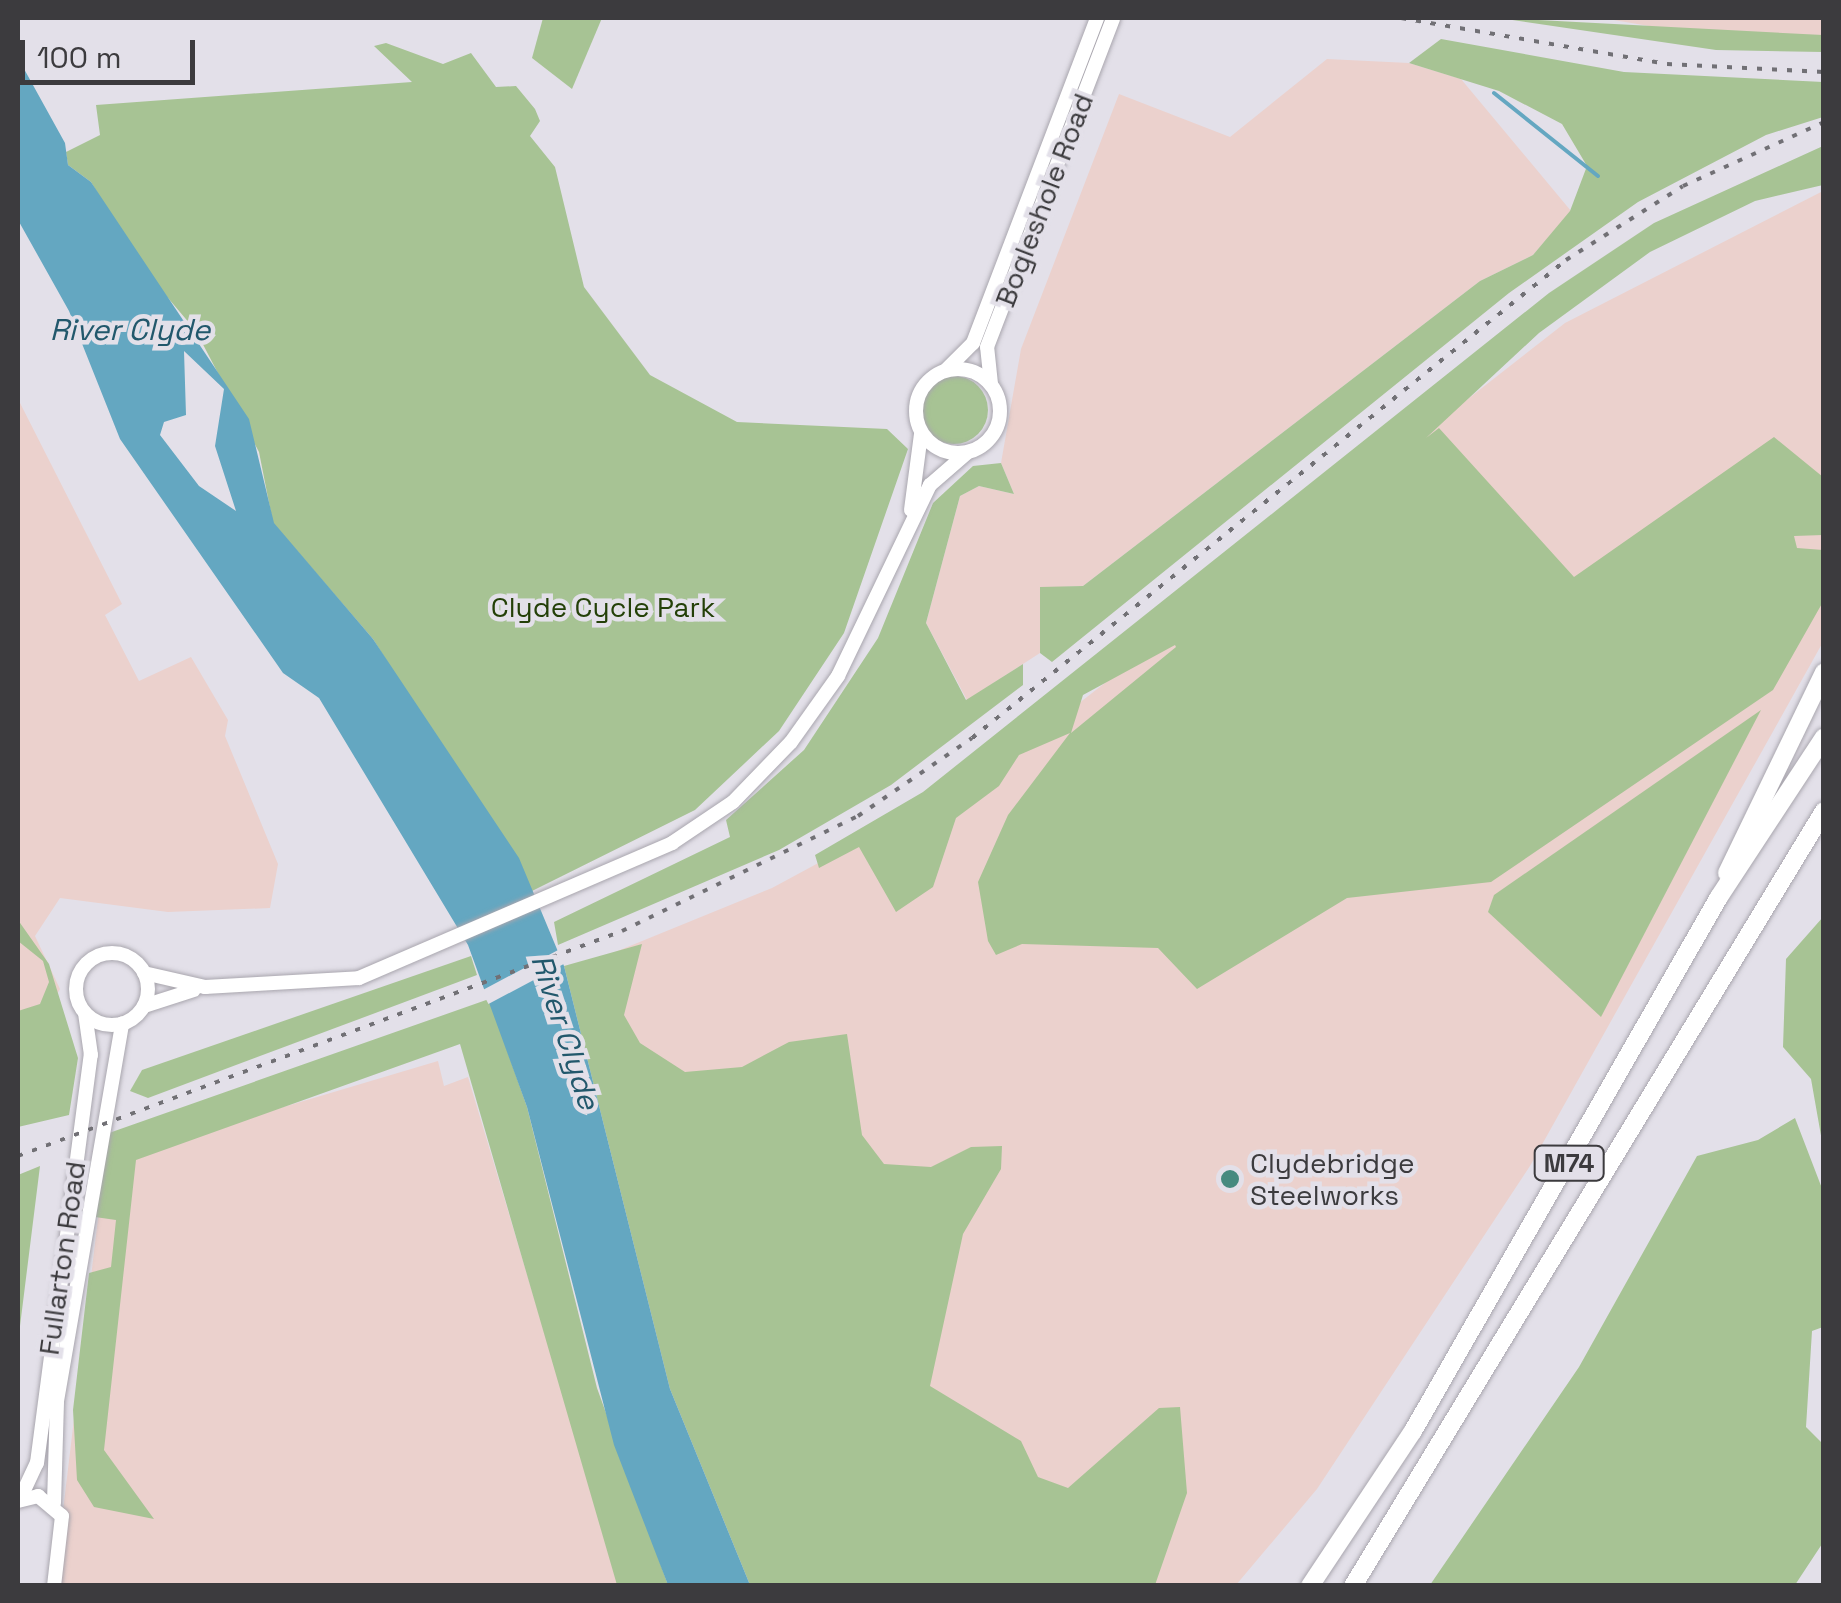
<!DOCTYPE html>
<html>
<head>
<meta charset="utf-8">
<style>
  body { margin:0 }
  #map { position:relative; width:1841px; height:1603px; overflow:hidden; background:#e3e0e9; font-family:"Space Grotesk",sans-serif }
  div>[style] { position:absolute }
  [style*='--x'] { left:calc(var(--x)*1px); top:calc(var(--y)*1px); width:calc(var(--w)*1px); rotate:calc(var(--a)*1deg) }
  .industrial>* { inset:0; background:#ebd1cd }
  .green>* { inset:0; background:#a7c394 }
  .round { border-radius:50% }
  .water>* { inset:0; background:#64a7c1 }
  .pier>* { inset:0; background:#e3e0e9; transform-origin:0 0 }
  .stream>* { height:4px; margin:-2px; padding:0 2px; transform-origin:2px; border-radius:2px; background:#64a7c1 }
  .roads { filter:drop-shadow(0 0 2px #a9a6ae) drop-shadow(0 0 2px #a9a6ae) }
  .secondary>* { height:14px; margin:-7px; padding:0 7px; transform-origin:7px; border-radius:7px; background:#fff }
  .secondary>.ring { margin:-7px; padding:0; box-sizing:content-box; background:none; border:14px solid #fff; border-radius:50% }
  .highway>* { height:18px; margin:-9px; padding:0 9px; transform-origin:9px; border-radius:9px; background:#fff }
  .rail>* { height:4px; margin-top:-2px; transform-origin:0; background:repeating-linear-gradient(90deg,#717075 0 5px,transparent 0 15px) }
  .dots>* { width:28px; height:28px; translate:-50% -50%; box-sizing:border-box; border:5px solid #e3e0e9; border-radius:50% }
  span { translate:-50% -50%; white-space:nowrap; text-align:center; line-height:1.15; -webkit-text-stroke:9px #e3e0e9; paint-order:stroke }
  .shield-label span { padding:2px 8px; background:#e3e0e9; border:2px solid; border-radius:8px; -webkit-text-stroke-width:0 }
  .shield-label { font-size:25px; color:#3c3b3e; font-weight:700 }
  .street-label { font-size:28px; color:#3c3b3e }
  .park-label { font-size:28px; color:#244008 }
  .poi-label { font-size:28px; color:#3c3b3e }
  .left { translate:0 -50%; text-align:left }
  .water-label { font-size:30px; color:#22586c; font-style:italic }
  .frame { position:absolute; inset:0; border:20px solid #3c3b3e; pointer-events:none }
  .scale { position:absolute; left:20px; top:40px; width:175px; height:45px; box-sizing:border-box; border:5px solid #3c3b3e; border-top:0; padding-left:12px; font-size:30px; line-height:35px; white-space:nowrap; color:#3c3b3e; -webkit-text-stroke:8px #e3e0e9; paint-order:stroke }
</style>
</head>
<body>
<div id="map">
  <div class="industrial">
    <div style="clip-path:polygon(1602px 18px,1823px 18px,1823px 35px,1696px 34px)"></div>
    <div style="clip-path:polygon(1327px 59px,1409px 63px,1461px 79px,1571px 211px,1533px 255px,1480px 281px,1083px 586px,1040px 588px,1040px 653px,967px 700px,926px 623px,960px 496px,979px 486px,1014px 494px,1001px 463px,1021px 349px,1119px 94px,1230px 137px)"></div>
    <div style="clip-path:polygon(1823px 191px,1823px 642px,1530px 1166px,1317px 1489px,1236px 1585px,763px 1585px,571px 970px,772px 888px,1000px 765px,1565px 323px)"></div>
    <div style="clip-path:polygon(18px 399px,122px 604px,105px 615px,139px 681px,191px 657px,228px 720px,225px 736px,278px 864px,270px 908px,168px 912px,60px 898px,35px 936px,60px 989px,18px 1061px)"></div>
    <div style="clip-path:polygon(438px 1061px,444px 1086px,468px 1077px,620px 1585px,54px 1586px,105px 1160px)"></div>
  </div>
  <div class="green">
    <div style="clip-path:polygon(543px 18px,602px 18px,572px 89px,532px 58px)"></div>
    <div style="clip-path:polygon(1499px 18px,1823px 35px,1823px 52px,1716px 50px)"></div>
    <div style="clip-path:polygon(1441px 39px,1624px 72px,1823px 82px,1823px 117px,1766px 135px,1638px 202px,1509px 293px,1052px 662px,1040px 653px,1040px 587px,1083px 586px,1480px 281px,1533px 255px,1570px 211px,1587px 166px,1562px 124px,1499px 91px,1409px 63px)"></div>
    <div style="clip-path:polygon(386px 43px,443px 64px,471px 53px,496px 87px,516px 86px,535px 109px,540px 121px,530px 136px,555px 167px,584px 287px,650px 375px,737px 422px,887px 429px,908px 449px,844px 633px,779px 731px,695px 810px,532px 891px,373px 639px,273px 523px,259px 452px,196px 331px,141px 266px,91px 182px,68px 165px,66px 152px,100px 135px,96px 105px,412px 82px,374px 46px)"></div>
    <div style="clip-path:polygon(evenodd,1823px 146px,1823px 185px,1755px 201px,1650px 252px,1539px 333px,1426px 438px,1439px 428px,1574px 577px,1774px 437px,1823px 477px,1823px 535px,1794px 536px,1797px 548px,1823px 550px,1824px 600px,1773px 690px,1491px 882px,1347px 898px,1197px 989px,1158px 948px,1022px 944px,996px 955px,988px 941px,978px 882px,1008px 815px,1070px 733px,1019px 755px,999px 786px,956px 818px,933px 887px,896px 912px,859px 847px,819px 868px,815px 855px,923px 792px,1549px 293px,1654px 223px,1823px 146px,1175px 645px,1176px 647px,1071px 733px,1083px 695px,1175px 645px)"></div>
    <div class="round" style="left:920px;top:376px;width:68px;height:68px"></div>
    <div style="clip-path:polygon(1001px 463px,1014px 494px,979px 486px,960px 496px,926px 623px,966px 700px,1023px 664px,1023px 685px,891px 785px,779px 850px,558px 945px,554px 922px,730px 837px,726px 820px,804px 750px,878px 638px,933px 503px,973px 466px)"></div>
    <div style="clip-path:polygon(1761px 710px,1601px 1017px,1488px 912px,1494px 895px)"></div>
    <div style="clip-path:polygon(1823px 917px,1823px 1147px,1811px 1079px,1783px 1047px,1786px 959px)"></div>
    <div style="clip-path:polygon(18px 920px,49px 964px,78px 1058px,69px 1115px,18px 1127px,18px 1011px,40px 1004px,49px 982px,43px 961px,18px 941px)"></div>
    <div style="clip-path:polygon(642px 944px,624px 1015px,640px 1043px,685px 1072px,742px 1067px,789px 1042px,847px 1034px,862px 1135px,884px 1164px,931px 1167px,971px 1147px,1002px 1146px,1001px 1169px,963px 1234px,930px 1386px,1021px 1441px,1038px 1477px,1068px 1488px,1159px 1408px,1180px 1407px,1187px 1493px,1155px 1585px,750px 1585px,670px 1389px,564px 966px)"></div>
    <div style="clip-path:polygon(471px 956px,477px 975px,148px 1098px,130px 1091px,142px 1070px)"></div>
    <div style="clip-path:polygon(489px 999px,527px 1107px,597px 1388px,668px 1585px,617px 1585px,460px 1044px,136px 1160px,104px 1450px,154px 1519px,94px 1507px,77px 1480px,73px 1410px,89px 1273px,111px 1267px,116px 1220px,95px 1217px,109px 1133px)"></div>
    <div style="clip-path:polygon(1795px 1118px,1823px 1191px,1823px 1327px,1812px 1331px,1806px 1427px,1823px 1444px,1824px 1541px,1795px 1585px,1430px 1585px,1579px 1367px,1697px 1156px,1758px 1140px)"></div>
    <div style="clip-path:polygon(40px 1166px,18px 1342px,18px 1175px)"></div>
  </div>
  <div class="water">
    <div style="clip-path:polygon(evenodd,18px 58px,65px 143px,68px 165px,91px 182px,249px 419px,274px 523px,373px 639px,519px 858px,564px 966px,670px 1389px,750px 1585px,668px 1585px,614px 1445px,527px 1107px,468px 945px,319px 698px,283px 673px,120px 439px,69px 311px,18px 220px,18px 58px,184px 351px,224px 389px,215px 446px,236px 511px,199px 486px,160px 435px,164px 422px,186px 415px,184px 351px)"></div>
  </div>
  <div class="pier">
    <div style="left:560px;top:949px;width:15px;height:89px;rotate:62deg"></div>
  </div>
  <div class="stream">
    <div style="--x:1494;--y:93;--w:133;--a:38.6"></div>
  </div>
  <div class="roads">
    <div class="secondary">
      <div class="ring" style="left:916px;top:369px;width:70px;height:70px"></div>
      <div style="--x:946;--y:370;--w:38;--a:-45"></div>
      <div style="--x:973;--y:343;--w:348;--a:-69.1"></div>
      <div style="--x:991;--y:384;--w:37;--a:-96"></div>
      <div style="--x:987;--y:347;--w:352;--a:-69"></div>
      <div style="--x:911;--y:510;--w:77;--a:-82.5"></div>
      <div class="ring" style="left:76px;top:953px;width:58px;height:58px"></div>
      <div style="--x:144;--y:973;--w:63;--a:12.9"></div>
      <div style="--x:205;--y:987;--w:154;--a:-3.3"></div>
      <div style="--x:359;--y:978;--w:341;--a:-23.3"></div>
      <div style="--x:672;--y:843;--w:73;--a:-33.9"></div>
      <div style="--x:733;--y:802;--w:83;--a:-46"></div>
      <div style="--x:791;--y:742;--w:81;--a:-54.5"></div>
      <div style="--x:838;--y:676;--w:212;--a:-64.3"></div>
      <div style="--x:930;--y:485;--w:50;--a:-41"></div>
      <div style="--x:144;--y:1006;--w:52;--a:-17.7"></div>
      <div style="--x:20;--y:1499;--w:40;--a:-65"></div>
      <div style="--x:37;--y:1463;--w:412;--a:-82.5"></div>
      <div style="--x:91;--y:1055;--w:42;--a:-98.1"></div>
      <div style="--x:18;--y:1501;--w:21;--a:-14"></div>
      <div style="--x:38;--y:1496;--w:31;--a:40"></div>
      <div style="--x:62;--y:1516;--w:70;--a:96.5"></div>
      <div style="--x:54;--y:1503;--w:102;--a:-88.3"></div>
      <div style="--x:57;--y:1401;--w:383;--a:-80.2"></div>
    </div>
    <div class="highway">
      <div style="--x:1727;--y:873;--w:223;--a:-64.2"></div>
      <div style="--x:1310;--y:1586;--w:186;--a:-56.4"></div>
      <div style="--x:1413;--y:1431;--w:615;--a:-60.19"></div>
      <div style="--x:1719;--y:897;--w:191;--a:-56.7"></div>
      <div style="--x:1353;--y:1586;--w:907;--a:-58.71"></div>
    </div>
  </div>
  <div class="rail">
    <div style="--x:1401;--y:18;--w:270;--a:9.8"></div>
    <div style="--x:1667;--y:64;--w:157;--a:2.9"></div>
    <div style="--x:18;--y:1156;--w:645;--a:-20.43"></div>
    <div style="--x:622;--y:931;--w:263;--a:-26"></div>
    <div style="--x:858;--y:816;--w:138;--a:-34.4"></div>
    <div style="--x:972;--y:738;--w:762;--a:-38.82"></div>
    <div style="--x:1566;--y:260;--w:138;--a:-32.3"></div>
    <div style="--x:1683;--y:186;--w:155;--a:-24.4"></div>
  </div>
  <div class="dots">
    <div style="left:1230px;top:1179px;background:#468a7f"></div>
  </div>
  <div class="shield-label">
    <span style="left:1569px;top:1163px">M74</span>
  </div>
  <div class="street-label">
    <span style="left:1044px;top:200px;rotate:-69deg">Bogleshole Road</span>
    <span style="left:62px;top:1258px;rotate:-82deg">Fullarton Road</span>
  </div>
  <div class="park-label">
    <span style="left:603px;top:607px">Clyde Cycle Park</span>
  </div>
  <div class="poi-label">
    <span class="left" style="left:1250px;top:1179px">Clydebridge<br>Steelworks</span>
  </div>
  <div class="water-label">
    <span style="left:130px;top:330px">River Clyde</span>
    <span style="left:565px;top:1032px;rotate:72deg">River Clyde</span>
  </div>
  <div class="frame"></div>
  <div class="scale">100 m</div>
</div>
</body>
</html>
